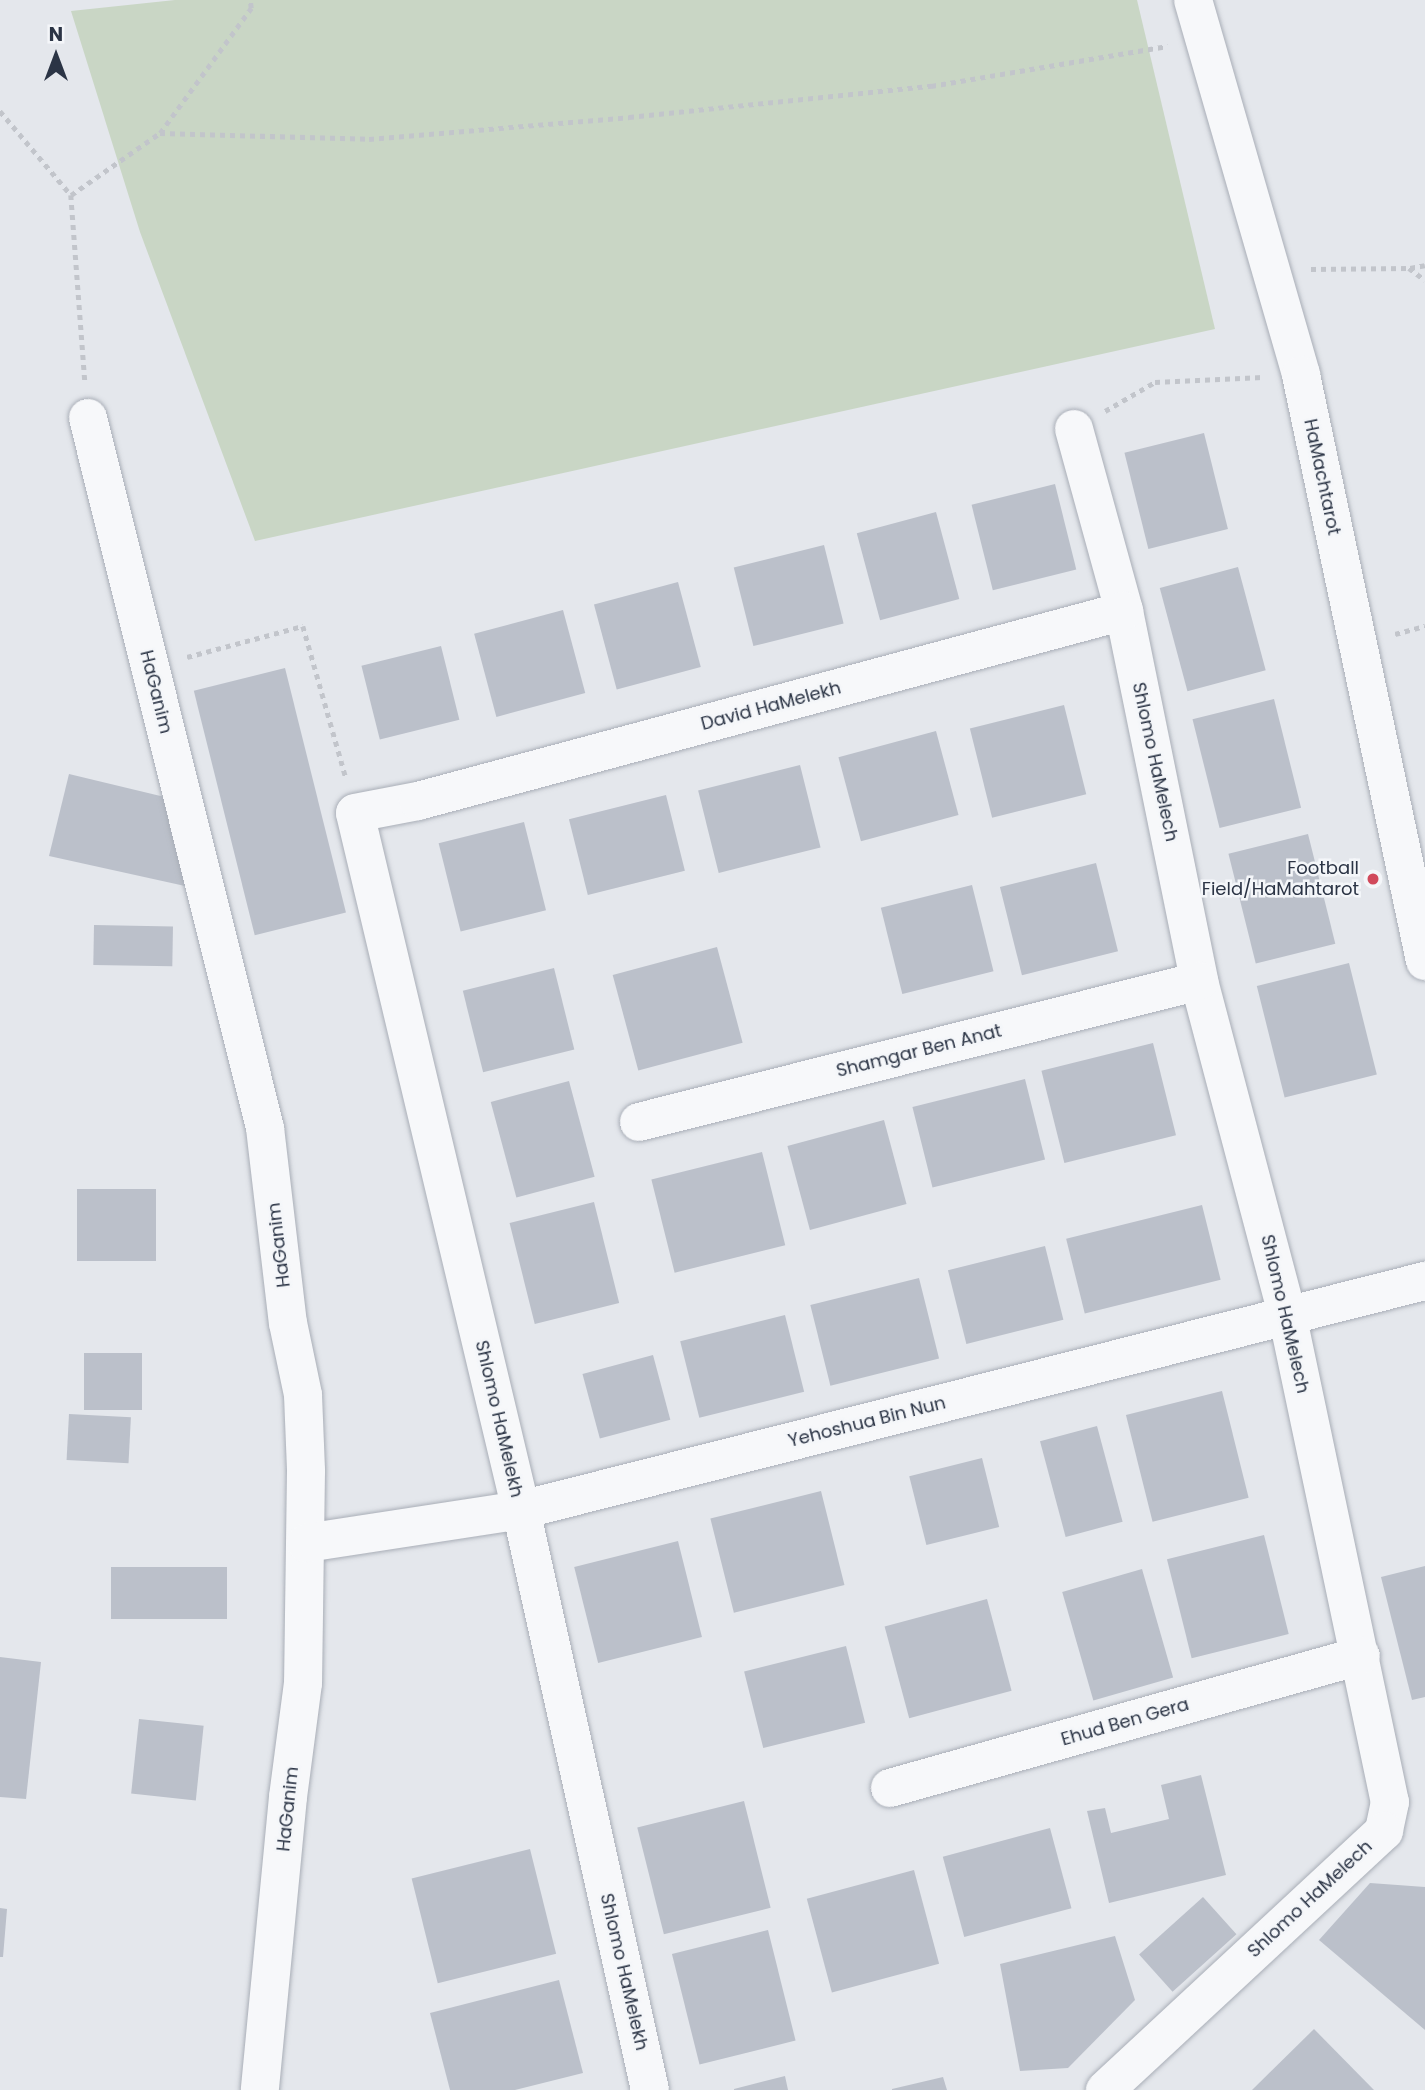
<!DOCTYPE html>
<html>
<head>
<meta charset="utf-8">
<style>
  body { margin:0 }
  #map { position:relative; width:1425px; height:2090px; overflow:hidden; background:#e4e7ec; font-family:Poppins,sans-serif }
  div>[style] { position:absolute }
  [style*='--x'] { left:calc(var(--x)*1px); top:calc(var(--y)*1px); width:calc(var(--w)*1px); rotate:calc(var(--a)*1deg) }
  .green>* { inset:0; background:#c9d6c5 }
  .building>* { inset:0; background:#bbc0ca; transform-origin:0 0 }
  .path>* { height:4.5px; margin-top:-2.25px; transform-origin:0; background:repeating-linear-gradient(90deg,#c2c5cb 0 5px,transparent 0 10px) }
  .roads { filter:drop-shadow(0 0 2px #a9aeb7) drop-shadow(0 0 2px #a9aeb7) }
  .minor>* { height:38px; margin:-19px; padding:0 19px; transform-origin:19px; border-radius:19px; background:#f7f8fa }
  .dots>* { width:19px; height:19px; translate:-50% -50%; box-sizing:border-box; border:4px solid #f4f6f9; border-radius:50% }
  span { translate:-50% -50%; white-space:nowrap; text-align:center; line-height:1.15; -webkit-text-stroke:5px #f4f6f9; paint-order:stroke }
  .street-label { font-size:18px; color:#2b3445 }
  .poi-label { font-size:18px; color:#2b3445 }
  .right { translate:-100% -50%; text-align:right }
  .north { position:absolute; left:21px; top:21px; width:70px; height:70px; -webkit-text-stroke:5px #f4f6f9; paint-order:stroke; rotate:0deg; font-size:19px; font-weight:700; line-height:28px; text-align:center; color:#2b3445 }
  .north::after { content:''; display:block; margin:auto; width:24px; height:32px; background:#2b3445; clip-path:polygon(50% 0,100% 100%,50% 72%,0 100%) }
</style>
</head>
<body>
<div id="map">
  <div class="green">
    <div style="clip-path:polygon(175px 0,1137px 0,1215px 329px,255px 541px,140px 232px,71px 11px)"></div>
  </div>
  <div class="building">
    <div style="left:1204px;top:433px;width:99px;height:82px;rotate:76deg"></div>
    <div style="left:1055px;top:484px;width:88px;height:86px;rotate:76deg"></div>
    <div style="left:936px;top:512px;width:90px;height:82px;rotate:75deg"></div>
    <div style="left:824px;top:545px;width:81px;height:93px;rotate:76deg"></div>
    <div style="left:1238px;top:567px;width:107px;height:81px;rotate:75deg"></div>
    <div style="left:678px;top:582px;width:88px;height:87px;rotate:75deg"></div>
    <div style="left:563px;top:610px;width:86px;height:92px;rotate:75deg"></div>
    <div style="left:441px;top:646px;width:76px;height:82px;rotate:76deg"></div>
    <div style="left:285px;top:668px;width:252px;height:94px;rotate:76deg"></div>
    <div style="left:1274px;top:699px;width:112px;height:84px;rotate:76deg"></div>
    <div style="left:1064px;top:705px;width:92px;height:97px;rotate:76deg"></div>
    <div style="left:936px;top:731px;width:87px;height:101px;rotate:75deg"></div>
    <div style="left:800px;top:765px;width:85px;height:105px;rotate:76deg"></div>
    <div style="clip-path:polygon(69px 774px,173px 799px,185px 886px,49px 856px)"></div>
    <div style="left:666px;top:795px;width:78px;height:100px;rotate:76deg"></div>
    <div style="left:524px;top:822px;width:91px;height:88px;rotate:76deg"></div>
    <div style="left:1308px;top:834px;width:113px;height:82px;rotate:76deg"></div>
    <div style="left:1096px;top:863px;width:91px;height:99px;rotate:76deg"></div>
    <div style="left:972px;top:885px;width:89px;height:94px;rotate:76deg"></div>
    <div style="left:94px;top:925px;width:79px;height:40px;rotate:1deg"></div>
    <div style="left:717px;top:947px;width:99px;height:108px;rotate:75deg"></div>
    <div style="left:1349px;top:963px;width:115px;height:95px;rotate:76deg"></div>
    <div style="left:554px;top:968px;width:84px;height:94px;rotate:76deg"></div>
    <div style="left:1153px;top:1043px;width:95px;height:115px;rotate:76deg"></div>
    <div style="left:1025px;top:1079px;width:83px;height:116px;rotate:76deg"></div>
    <div style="left:569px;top:1081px;width:99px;height:81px;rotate:75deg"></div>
    <div style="left:884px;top:1120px;width:87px;height:100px;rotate:75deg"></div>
    <div style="left:762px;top:1152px;width:96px;height:114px;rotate:76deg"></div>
    <div style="left:156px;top:1189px;width:72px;height:79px;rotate:90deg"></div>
    <div style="left:594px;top:1202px;width:104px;height:87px;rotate:76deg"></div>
    <div style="left:1202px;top:1205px;width:77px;height:140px;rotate:76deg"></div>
    <div style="left:1045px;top:1246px;width:76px;height:100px;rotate:76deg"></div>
    <div style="left:919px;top:1278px;width:83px;height:112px;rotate:76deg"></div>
    <div style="left:785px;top:1315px;width:79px;height:108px;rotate:76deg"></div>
    <div style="left:84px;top:1353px;width:58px;height:57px"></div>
    <div style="left:653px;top:1355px;width:67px;height:73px;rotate:75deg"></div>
    <div style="left:1222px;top:1391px;width:110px;height:99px;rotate:76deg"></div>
    <div style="left:69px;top:1414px;width:62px;height:46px;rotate:3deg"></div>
    <div style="left:1097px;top:1426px;width:99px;height:59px;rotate:75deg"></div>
    <div style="left:982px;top:1458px;width:71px;height:75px;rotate:76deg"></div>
    <div style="left:821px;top:1491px;width:97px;height:114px;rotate:76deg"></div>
    <div style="left:1264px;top:1535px;width:102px;height:100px;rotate:76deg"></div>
    <div style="left:678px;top:1541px;width:99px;height:107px;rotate:76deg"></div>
    <div style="clip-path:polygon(1425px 1566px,1425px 1697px,1412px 1700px,1381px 1577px)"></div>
    <div style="left:111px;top:1567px;width:116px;height:52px"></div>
    <div style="left:1142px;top:1569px;width:113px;height:83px;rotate:74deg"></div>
    <div style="left:987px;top:1599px;width:95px;height:106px;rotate:75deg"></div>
    <div style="left:846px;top:1646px;width:79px;height:105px;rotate:76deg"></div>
    <div style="clip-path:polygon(0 1657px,41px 1662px,26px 1799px,0 1797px)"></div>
    <div style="left:139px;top:1719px;width:65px;height:75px;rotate:6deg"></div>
    <div style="clip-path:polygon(1201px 1775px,1226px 1875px,1109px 1903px,1087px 1811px,1105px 1808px,1111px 1833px,1169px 1819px,1161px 1785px)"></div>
    <div style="left:744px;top:1801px;width:110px;height:110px;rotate:76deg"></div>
    <div style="left:1050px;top:1828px;width:83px;height:111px;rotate:75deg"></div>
    <div style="left:530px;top:1849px;width:108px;height:122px;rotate:76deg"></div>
    <div style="left:914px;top:1870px;width:97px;height:111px;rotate:75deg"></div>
    <div style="clip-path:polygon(1370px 1883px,1425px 1887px,1425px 2030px,1319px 1940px)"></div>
    <div style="left:1203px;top:1897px;width:50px;height:86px;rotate:48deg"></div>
    <div style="clip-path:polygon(0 1908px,7px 1909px,3px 1957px,0 1957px)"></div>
    <div style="left:768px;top:1930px;width:114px;height:99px;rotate:76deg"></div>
    <div style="clip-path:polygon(1115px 1936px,1135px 2000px,1068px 2068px,1020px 2071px,1000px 1964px)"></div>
    <div style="clip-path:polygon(559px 1980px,583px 2073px,515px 2090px,450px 2090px,430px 2013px)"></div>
    <div style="clip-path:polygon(1314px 2029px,1374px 2090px,1252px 2090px)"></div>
    <div style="clip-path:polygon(785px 2076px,788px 2090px,734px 2090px,734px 2089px)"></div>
    <div style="clip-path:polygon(943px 2077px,947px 2090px,892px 2090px,892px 2089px)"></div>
  </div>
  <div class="path">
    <div style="--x:0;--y:111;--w:110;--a:49.8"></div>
    <div style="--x:71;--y:195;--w:187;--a:85.7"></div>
    <div style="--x:160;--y:133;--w:209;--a:1.6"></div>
    <div style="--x:369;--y:139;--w:261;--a:-4.8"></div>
    <div style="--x:629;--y:117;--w:304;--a:-5.9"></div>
    <div style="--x:931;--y:86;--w:240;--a:-9.6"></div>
    <div style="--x:71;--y:195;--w:108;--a:-34.9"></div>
    <div style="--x:160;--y:133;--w:155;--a:-53.9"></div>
    <div style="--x:251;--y:8;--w:8;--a:-97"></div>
    <div style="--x:1410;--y:268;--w:15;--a:-11"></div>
    <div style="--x:1311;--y:269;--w:98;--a:-0.6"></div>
    <div style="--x:1409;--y:268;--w:20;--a:37"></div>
    <div style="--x:1105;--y:411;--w:58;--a:-30.1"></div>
    <div style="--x:1155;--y:382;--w:108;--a:-2.7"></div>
    <div style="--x:1395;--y:634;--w:31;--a:-15"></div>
    <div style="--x:187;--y:657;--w:120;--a:-15"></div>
    <div style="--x:303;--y:626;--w:158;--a:74.2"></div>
  </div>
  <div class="roads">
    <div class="minor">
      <div style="--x:1193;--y:0;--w:390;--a:73.9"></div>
      <div style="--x:1301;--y:375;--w:599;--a:78.05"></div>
      <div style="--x:88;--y:418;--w:732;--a:76"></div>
      <div style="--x:265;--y:1128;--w:196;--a:83.3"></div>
      <div style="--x:288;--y:1323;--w:74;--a:78.2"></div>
      <div style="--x:303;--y:1395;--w:76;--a:87.7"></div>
      <div style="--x:306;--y:1471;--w:212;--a:90.8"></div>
      <div style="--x:303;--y:1683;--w:115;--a:97.5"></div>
      <div style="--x:288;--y:1797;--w:294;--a:95.5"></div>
      <div style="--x:1074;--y:429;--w:189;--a:74.6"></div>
      <div style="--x:1124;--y:611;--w:378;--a:78.5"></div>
      <div style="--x:1199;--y:981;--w:344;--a:75.2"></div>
      <div style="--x:1287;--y:1314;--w:499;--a:78.1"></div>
      <div style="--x:1390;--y:1802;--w:30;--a:102"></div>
      <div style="--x:1384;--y:1831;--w:381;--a:137.1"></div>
      <div style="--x:639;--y:1122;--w:577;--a:-14.13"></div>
      <div style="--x:306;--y:1543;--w:218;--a:-8.7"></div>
      <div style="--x:521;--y:1510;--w:933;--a:-14.22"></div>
      <div style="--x:890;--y:1788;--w:489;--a:-15.7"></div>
      <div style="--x:650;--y:2090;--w:594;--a:-102.54"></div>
      <div style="--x:521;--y:1510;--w:716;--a:-103.4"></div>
      <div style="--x:355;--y:813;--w:64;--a:-10.8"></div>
      <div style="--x:418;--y:801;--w:731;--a:-15.06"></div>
    </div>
  </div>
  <div class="dots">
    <div style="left:1373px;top:879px;background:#d1495b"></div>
  </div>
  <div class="street-label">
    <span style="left:1322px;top:477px;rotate:78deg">HaMachtarot</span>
    <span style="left:156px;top:692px;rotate:76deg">HaGanim</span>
    <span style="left:771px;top:706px;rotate:-15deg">David HaMelekh</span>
    <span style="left:1155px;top:762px;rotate:78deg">Shlomo HaMelech</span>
    <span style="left:919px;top:1051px;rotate:-14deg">Shamgar Ben Anat</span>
    <span style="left:279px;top:1245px;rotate:-97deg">HaGanim</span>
    <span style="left:1285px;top:1314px;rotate:77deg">Shlomo HaMelech</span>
    <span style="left:499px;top:1419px;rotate:77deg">Shlomo HaMelekh</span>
    <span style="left:867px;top:1422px;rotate:-14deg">Yehoshua Bin Nun</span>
    <span style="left:1125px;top:1722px;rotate:-16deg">Ehud Ben Gera</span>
    <span style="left:288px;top:1809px;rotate:-84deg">HaGanim</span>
    <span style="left:1310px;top:1899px;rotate:-43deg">Shlomo HaMelech</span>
    <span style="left:624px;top:1972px;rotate:77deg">Shlomo HaMelekh</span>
  </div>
  <div class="poi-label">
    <span class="right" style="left:1359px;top:879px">Football<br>Field/HaMahtarot</span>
  </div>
  <div class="north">N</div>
</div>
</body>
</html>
